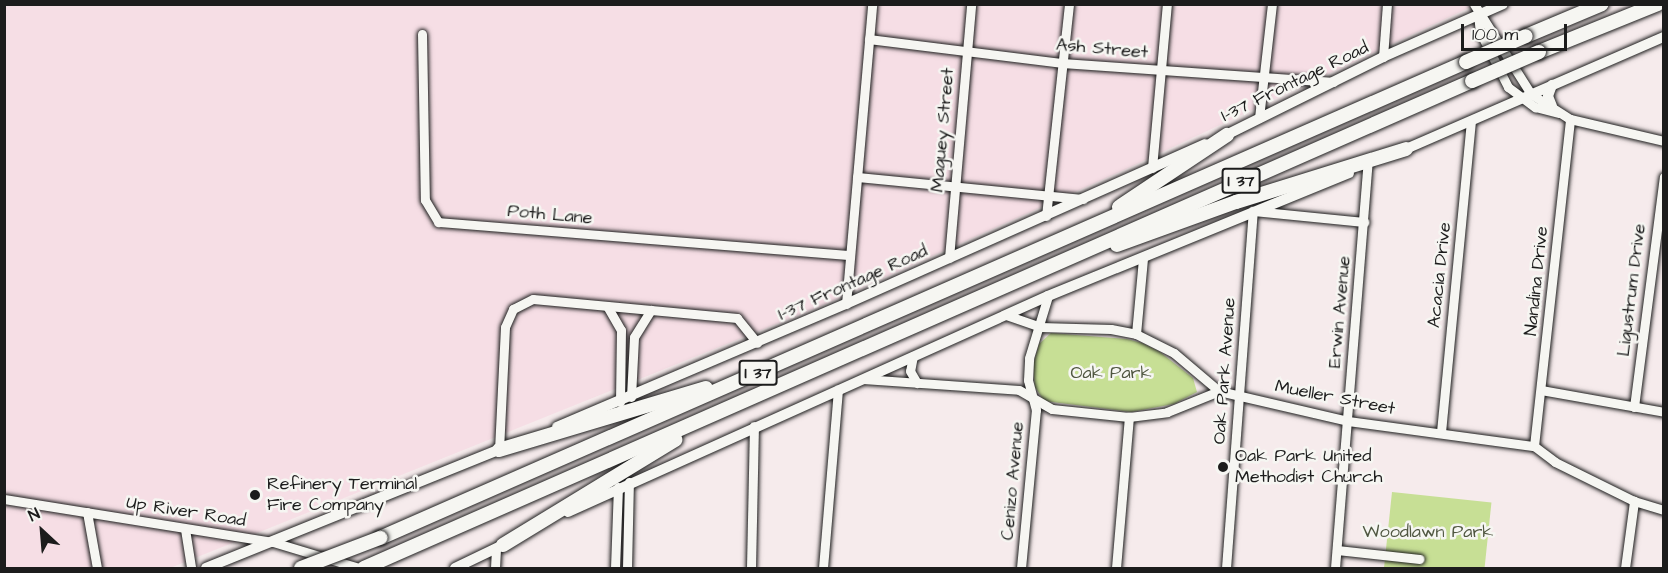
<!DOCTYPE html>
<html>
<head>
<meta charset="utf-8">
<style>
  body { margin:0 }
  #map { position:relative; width:1668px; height:573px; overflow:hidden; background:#f6ebec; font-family:"Architects Daughter",sans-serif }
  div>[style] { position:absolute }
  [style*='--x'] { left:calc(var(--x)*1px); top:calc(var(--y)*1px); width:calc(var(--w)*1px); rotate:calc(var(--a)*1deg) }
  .built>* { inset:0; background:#f6dee5 }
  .green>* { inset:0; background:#c7df95; transform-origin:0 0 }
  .roads { filter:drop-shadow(0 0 2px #1c1c1c) drop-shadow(0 0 2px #1c1c1c) }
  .minor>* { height:9px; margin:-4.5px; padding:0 4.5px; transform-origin:4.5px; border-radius:4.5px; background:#f6f6f2 }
  .major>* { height:10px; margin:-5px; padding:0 5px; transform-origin:5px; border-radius:5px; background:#f6f6f2 }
  .highway>* { height:14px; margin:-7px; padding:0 7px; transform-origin:7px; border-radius:7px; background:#f6f6f2 }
  .bridges { filter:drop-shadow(0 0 2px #1c1c1c) drop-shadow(0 0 2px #1c1c1c) }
  .highway-bridge>* { height:14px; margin:-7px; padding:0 7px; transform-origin:7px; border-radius:7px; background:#f6f6f2 }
  .dots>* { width:16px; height:16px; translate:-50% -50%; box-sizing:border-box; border:3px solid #f6f6f2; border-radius:50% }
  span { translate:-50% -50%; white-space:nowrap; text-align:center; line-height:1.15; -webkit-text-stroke:5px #f6f6f2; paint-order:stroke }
  .shield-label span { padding:2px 4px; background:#f6f6f2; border:2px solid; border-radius:4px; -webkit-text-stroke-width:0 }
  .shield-label { font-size:16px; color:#1c1c1c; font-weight:700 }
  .street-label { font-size:18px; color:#1c1c1c }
  .park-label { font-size:18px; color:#4f5640 }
  .poi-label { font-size:18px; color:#1c1c1c }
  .left { translate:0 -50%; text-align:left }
  .frame { position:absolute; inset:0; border:6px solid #1c1c1c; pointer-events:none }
  .north { position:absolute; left:12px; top:501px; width:60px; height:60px; -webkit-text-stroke:4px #f6f6f2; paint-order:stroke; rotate:334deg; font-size:16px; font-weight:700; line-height:24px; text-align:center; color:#1c1c1c }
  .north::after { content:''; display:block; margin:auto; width:21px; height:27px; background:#1c1c1c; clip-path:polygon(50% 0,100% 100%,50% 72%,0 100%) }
  .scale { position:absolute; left:1461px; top:24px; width:106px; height:27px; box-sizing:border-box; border:3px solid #1c1c1c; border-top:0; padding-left:8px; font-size:18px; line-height:21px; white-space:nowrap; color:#1c1c1c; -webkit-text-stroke:4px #f6f6f2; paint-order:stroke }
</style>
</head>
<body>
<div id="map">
  <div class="built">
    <div style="clip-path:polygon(4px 5px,1475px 5px,1124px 170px,821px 306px,170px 568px,5px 568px)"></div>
  </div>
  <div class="green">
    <div style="clip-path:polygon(1051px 333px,1127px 339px,1142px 343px,1160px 352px,1193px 378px,1197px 392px,1174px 404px,1131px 412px,1044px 401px,1035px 387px,1033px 366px,1039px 344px)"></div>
    <div style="left:1392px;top:492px;width:100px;height:76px;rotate:6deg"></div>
  </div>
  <div class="roads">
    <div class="minor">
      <div style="--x:1474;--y:4;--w:107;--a:57.7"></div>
      <div style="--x:1531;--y:94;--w:46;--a:32.7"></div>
      <div style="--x:1570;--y:119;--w:97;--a:13.2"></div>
      <div style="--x:1478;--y:14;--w:18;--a:84"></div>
      <div style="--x:1480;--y:32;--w:62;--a:63"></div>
      <div style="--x:1508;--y:87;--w:34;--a:37"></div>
      <div style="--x:1535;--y:107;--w:25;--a:14"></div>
      <div style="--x:422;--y:34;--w:166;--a:89"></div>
      <div style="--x:425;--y:200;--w:26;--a:59"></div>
      <div style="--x:438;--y:222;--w:413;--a:4.6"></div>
      <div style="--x:869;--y:39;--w:195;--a:7.1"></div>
      <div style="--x:1063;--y:63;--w:271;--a:4"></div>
      <div style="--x:1383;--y:57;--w:53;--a:-85.7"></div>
      <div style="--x:1259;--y:118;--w:115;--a:-83.5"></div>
      <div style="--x:1152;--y:168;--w:165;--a:-84.8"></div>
      <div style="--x:857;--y:177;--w:227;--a:5.6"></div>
      <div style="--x:1046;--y:216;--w:213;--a:-83.8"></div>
      <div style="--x:949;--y:258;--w:255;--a:-85"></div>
      <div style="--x:846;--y:304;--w:301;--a:-85"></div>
      <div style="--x:607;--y:306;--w:28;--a:60"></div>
      <div style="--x:621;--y:330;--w:72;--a:90.8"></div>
      <div style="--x:1006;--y:315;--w:36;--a:19"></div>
      <div style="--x:1040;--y:327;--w:71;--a:1.6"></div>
      <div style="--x:1111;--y:329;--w:25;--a:11"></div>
      <div style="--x:1136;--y:334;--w:42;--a:26.6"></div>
      <div style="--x:1174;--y:353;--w:59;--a:40.2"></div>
      <div style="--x:1219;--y:391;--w:132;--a:13.1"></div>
      <div style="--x:1348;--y:421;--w:188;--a:7.7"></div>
      <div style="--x:1534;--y:446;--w:26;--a:37"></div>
      <div style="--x:1555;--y:462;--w:88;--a:26.3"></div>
      <div style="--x:1634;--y:501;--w:31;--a:17"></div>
      <div style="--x:1136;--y:334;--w:75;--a:-84.7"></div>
      <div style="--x:913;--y:356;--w:15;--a:101"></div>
      <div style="--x:910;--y:371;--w:14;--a:60"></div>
      <div style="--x:863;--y:379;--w:156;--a:4"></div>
      <div style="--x:1019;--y:390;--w:38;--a:30"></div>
      <div style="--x:1052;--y:409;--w:77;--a:5.9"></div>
      <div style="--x:1129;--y:417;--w:38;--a:-7"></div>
      <div style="--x:1167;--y:412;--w:56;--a:-22"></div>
      <div style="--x:1541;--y:390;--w:125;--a:10.1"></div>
      <div style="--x:631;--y:397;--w:60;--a:-87.1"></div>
      <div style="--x:634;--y:337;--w:32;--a:-58"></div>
      <div style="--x:1634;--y:407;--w:232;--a:-82.6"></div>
      <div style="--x:1441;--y:432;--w:312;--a:-84.5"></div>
      <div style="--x:1534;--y:446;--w:329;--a:-83.7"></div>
      <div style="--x:499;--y:450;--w:123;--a:-87.2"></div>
      <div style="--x:505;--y:327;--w:20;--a:-66"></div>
      <div style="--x:513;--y:309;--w:22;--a:-27"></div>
      <div style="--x:533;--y:299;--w:205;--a:5.3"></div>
      <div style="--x:737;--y:318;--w:32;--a:51"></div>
      <div style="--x:4;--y:499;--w:272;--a:9.1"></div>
      <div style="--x:273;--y:542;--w:90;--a:16.8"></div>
      <div style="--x:87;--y:512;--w:57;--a:79.9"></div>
      <div style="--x:185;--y:529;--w:39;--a:81"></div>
      <div style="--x:1337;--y:550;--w:83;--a:6.2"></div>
      <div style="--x:495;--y:568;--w:19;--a:-87"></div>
      <div style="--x:615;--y:568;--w:81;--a:-87.9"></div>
      <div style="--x:627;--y:568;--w:86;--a:-88.7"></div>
      <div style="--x:751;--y:568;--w:142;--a:-88.8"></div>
      <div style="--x:823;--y:568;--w:179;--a:-85.2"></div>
      <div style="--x:1021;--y:568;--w:159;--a:-84.6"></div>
      <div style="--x:1036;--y:410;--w:31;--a:-105"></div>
      <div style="--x:1028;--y:380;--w:22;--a:-87"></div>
      <div style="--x:1029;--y:358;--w:65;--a:-73"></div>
      <div style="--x:1116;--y:568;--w:152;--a:-85.1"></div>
      <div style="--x:1226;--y:568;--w:358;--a:-85.7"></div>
      <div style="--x:1253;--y:211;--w:112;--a:5.7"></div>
      <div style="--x:1335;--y:568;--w:403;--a:-85.4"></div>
      <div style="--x:1625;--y:568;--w:68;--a:-82.3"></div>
    </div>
    <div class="major">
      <div style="--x:1552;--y:106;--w:11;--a:-112"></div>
      <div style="--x:1548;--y:96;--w:12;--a:-70"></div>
      <div style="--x:1222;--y:137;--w:180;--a:-26.4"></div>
      <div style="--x:1383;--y:57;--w:131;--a:-23.8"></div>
      <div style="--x:1399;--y:152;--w:289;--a:-23.5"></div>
      <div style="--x:557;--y:427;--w:314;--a:-23.1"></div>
      <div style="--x:846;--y:304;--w:393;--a:-24"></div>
      <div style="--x:568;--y:512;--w:526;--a:-24.23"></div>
      <div style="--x:1048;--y:296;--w:325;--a:-22.2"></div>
      <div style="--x:206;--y:568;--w:323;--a:-22"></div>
      <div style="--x:455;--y:568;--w:60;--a:-25.7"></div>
    </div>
    <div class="highway">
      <div style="--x:1526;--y:36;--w:82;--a:-22.8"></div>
      <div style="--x:1539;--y:52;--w:128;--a:-22"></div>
      <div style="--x:1119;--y:207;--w:130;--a:-33.7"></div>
      <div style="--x:1117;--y:245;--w:127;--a:-19.9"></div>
      <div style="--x:1236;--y:202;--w:178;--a:-17.3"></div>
      <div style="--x:499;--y:450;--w:216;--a:-16.7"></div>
      <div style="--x:380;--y:538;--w:1186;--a:-23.67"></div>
      <div style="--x:503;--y:545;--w:202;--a:-31.4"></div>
      <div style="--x:364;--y:568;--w:1210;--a:-23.73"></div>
    </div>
  </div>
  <div class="bridges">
    <div class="highway-bridge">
      <div style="--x:1466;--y:62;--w:65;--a:-23.4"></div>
      <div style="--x:1472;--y:81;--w:73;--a:-23.4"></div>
      <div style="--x:301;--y:568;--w:85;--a:-20.8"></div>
    </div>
  </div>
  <div class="dots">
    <div style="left:1223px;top:467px;background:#1c1c1c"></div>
    <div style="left:255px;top:495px;background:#1c1c1c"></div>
  </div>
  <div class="shield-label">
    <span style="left:1241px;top:181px">I 37</span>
    <span style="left:758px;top:373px">I 37</span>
  </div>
  <div class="street-label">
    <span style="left:1102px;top:49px;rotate:5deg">Ash Street</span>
    <span style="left:1295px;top:82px;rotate:-26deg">I-37 Frontage Road</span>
    <span style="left:943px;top:130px;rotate:-85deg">Maguey Street</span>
    <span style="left:550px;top:215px;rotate:5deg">Poth Lane</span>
    <span style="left:1440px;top:275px;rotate:-84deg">Acacia Drive</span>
    <span style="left:1537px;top:281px;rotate:-84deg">Nandina Drive</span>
    <span style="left:853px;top:283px;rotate:-24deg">I-37 Frontage Road</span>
    <span style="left:1632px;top:290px;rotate:-83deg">Ligustrum Drive</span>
    <span style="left:1340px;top:312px;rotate:-85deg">Erwin Avenue</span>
    <span style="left:1225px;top:371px;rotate:-86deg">Oak Park Avenue</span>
    <span style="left:1335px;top:398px;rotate:11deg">Mueller Street</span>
    <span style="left:1013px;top:481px;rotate:-85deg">Cenizo Avenue</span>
    <span style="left:186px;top:512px;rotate:9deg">Up River Road</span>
  </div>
  <div class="park-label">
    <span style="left:1111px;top:373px">Oak Park</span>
    <span style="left:1428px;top:532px">Woodlawn Park</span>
  </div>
  <div class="poi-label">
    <span class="left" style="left:1235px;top:467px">Oak Park United<br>Methodist Church</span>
    <span class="left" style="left:267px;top:495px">Refinery Terminal<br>Fire Company</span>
  </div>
  <div class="frame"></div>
  <div class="north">N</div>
  <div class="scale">100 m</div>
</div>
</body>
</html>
